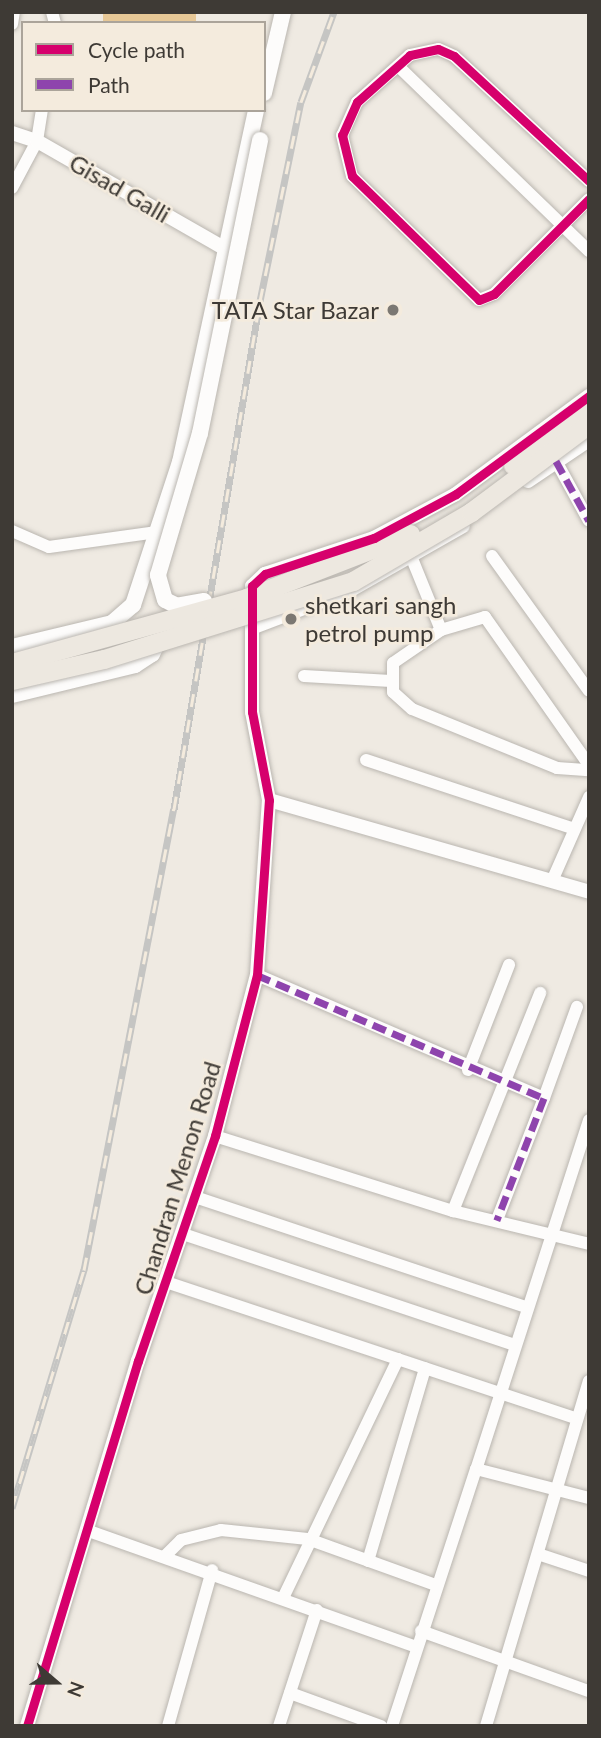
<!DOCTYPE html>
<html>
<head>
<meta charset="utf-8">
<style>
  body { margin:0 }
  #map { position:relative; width:601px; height:1738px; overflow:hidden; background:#efeae2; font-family:Lato,sans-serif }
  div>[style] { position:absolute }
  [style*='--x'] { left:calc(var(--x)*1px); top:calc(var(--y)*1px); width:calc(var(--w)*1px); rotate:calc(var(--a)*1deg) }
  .water>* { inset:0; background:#e6c796; transform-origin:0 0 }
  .roads { filter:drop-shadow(0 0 2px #bab6b0) drop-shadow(0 0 2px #bab6b0) }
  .minor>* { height:12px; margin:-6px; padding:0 6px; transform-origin:6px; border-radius:6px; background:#fdfcfb }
  .tertiary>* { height:14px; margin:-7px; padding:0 7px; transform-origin:7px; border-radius:7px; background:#fdfcfb }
  .secondary>* { height:16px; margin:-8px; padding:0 8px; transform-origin:8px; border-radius:8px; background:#fdfcfb }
  .rail>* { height:7px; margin-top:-3.5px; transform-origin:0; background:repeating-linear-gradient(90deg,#f4ebdd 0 13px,#c5c5c3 0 26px); box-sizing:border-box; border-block:2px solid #c5c5c3 }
  .bridges { filter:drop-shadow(0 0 2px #bab6b0) drop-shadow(0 0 2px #bab6b0) }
  .secondary-bridge>* { height:16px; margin:-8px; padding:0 8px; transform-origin:8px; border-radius:8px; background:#fdfcfb }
  .primary-bridge>* { height:19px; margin:-9.5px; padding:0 9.5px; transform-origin:9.5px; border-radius:9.5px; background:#ede8e0 }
  .quiet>* { height:7px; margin-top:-3.5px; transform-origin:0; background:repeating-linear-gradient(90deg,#8e44ad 0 14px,transparent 0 21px) }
  .cycleway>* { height:9px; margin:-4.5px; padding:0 4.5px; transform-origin:4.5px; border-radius:4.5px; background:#d6006c }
  .dots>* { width:19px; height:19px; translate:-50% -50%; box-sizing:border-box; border:4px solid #f4ebdd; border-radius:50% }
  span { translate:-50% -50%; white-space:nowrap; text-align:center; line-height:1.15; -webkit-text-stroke:5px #f4ebdd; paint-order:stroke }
  .street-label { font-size:24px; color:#3e3a35 }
  .poi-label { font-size:24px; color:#3e3a35 }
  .right { translate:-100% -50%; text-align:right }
  .left { translate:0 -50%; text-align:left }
  .frame { position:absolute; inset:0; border:14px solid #3e3a35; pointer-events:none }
  .legend { position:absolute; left:21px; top:21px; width:245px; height:91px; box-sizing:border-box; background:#f4ebdd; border:2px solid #aba49a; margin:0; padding:9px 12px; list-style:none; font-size:21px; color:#3e3a35 }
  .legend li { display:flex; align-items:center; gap:14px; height:35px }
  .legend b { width:35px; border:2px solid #aba49a }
  .north { position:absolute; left:21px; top:1647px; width:70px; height:70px; -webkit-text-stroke:5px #f4ebdd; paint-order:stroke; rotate:110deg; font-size:19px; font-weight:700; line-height:28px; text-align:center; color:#3e3a35 }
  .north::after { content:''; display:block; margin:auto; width:24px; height:32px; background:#3e3a35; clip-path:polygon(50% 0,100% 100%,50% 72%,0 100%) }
</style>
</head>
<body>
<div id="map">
  <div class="water">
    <div style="left:103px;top:12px;width:93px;height:11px"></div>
  </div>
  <div class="roads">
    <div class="minor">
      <div style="--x:52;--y:12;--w:11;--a:75"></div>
      <div style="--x:12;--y:24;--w:12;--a:-81"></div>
      <div style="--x:398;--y:66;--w:266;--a:44.1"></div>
      <div style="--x:589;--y:181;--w:184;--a:-137.2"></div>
      <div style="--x:454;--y:56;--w:17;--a:-156"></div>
      <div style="--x:438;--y:49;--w:29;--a:168"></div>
      <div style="--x:410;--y:55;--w:71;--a:138.4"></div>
      <div style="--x:357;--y:102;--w:36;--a:114"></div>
      <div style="--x:342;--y:135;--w:42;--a:76.3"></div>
      <div style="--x:352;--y:176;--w:177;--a:44.3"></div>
      <div style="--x:479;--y:300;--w:16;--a:-22"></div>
      <div style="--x:494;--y:294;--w:134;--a:-45"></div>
      <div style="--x:12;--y:188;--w:53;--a:-62"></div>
      <div style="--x:37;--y:141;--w:31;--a:-81"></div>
      <div style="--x:556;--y:461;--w:68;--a:61.2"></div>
      <div style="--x:12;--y:531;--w:40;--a:23.4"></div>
      <div style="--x:49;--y:547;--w:109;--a:-7.9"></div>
      <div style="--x:492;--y:556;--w:166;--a:54.3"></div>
      <div style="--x:413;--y:561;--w:74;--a:67.9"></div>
      <div style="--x:304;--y:676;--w:87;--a:3.3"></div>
      <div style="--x:366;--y:760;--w:217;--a:18.3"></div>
      <div style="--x:589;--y:765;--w:181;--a:-125.1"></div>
      <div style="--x:485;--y:617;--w:46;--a:163.5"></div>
      <div style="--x:441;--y:630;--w:58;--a:145.5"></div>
      <div style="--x:393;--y:663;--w:29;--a:90"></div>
      <div style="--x:393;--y:692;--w:25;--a:42"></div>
      <div style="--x:412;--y:709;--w:157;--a:22.1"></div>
      <div style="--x:557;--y:768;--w:32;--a:4"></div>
      <div style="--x:552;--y:881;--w:92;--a:-66.2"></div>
      <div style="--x:257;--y:975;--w:312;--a:23.2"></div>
      <div style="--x:544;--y:1098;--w:131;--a:111.1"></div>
      <div style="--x:468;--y:1070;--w:113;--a:-68.7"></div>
      <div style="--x:544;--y:1098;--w:97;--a:-70.1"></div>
      <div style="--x:589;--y:1120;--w:367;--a:107.9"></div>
      <div style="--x:476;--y:1469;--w:117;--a:14.4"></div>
      <div style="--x:215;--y:1136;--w:250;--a:17.5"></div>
      <div style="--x:453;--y:1211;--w:140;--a:13.6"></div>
      <div style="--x:195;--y:1197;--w:349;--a:18.4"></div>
      <div style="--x:453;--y:1211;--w:235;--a:-68.2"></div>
      <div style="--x:183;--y:1234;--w:349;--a:18.5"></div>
      <div style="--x:166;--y:1282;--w:433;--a:18.4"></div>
      <div style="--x:86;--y:1530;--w:351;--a:19.5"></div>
      <div style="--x:538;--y:1554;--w:54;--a:18.4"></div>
      <div style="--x:166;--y:1555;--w:21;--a:-45"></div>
      <div style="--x:181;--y:1540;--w:41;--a:-14"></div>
      <div style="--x:221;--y:1530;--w:87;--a:5.9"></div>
      <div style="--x:308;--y:1539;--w:136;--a:19.8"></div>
      <div style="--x:368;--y:1561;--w:201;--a:-73.5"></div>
      <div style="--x:284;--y:1596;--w:263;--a:-64.3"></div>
      <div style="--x:421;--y:1631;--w:178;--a:19.7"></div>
      <div style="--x:290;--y:1693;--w:97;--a:19.9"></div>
      <div style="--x:168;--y:1726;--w:162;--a:-74.2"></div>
      <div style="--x:279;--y:1726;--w:122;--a:-71.9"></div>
      <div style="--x:392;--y:1726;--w:270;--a:-71.9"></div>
      <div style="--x:486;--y:1726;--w:360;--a:-73.4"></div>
    </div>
    <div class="tertiary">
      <div style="--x:12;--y:133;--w:26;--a:18"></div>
      <div style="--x:37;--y:141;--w:215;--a:29.8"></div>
      <div style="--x:528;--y:481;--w:73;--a:-33.9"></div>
      <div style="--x:254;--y:627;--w:102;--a:-20.8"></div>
      <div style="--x:349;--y:591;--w:131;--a:-29.7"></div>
      <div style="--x:269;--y:800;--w:333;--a:16"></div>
      <div style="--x:27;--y:1726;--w:382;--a:-73.1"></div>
      <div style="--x:138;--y:1361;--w:238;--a:-71.1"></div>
      <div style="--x:215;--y:1136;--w:166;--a:-75.4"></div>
      <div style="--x:257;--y:975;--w:175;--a:-86.1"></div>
      <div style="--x:269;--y:800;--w:90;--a:-100.9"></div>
      <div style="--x:252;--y:712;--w:126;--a:-90"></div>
      <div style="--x:252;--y:586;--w:18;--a:-43"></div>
      <div style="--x:265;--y:574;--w:115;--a:-18.3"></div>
      <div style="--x:374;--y:538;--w:93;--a:-28.2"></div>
      <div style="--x:456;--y:494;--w:165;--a:-36.4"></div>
    </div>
    <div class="secondary">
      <div style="--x:264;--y:93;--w:83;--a:-76.8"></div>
      <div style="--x:12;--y:647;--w:103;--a:-13.5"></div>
      <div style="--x:112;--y:623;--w:28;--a:-41"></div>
      <div style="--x:133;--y:605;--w:151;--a:-71.8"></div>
      <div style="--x:180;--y:462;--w:360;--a:-77.8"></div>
      <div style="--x:12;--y:695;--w:127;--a:-13.7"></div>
      <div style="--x:135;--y:665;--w:20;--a:-33"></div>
      <div style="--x:152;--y:654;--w:19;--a:-65"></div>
    </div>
  </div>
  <div class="rail">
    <div style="--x:12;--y:1508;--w:249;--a:-73.2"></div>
    <div style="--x:84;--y:1270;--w:470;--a:-79"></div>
    <div style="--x:174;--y:809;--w:515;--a:-80.39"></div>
    <div style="--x:260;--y:301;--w:203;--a:-78.4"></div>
    <div style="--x:301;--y:102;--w:96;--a:-69.9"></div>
  </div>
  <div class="bridges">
    <div class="secondary-bridge">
      <div style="--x:204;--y:601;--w:27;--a:170"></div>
      <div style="--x:177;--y:606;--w:13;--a:-153"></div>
      <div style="--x:165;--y:600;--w:26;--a:-106"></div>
      <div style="--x:158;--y:575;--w:148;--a:-73.5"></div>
      <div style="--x:200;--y:433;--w:299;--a:-78.4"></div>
    </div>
    <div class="primary-bridge">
      <div style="--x:513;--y:465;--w:96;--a:-37.3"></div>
      <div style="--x:12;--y:663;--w:243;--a:-15.5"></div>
      <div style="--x:246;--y:598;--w:176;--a:-21.3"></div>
      <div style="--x:12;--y:680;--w:94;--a:-12.9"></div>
      <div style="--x:104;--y:659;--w:261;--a:-17.4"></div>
      <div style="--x:353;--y:581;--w:137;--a:-30.3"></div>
      <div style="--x:471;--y:512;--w:147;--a:-36.7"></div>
    </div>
  </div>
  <div class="quiet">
    <div style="--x:556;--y:461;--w:68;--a:61.2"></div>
    <div style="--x:257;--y:975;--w:312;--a:23.2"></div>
    <div style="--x:544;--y:1098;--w:131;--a:111.1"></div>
  </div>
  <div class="cycleway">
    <div style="--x:589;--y:181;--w:184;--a:-137.2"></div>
    <div style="--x:454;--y:56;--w:17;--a:-156"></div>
    <div style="--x:438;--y:49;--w:29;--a:168"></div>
    <div style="--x:410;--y:55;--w:71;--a:138.4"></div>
    <div style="--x:357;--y:102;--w:36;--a:114"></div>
    <div style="--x:342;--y:135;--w:42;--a:76.3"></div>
    <div style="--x:352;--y:176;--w:177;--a:44.3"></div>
    <div style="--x:479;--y:300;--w:16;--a:-22"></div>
    <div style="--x:494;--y:294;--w:134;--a:-45"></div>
    <div style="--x:27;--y:1726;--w:382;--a:-73.1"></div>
    <div style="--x:138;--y:1361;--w:238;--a:-71.1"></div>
    <div style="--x:215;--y:1136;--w:166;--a:-75.4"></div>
    <div style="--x:257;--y:975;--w:175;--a:-86.1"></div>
    <div style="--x:269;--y:800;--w:90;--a:-100.9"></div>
    <div style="--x:252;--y:712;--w:126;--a:-90"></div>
    <div style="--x:252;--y:586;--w:18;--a:-43"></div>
    <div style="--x:265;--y:574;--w:115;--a:-18.3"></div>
    <div style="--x:374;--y:538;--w:93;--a:-28.2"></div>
    <div style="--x:456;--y:494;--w:165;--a:-36.4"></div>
  </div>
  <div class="dots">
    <div style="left:393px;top:310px;background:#7c7872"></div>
    <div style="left:291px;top:619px;background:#7c7872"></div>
  </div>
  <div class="street-label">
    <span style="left:120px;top:188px;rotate:30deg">Gisad Galli</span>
    <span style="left:177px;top:1178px;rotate:-73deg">Chandran Menon Road</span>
  </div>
  <div class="poi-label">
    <span class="right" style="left:379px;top:310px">TATA Star Bazar</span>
    <span class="left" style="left:305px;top:619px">shetkari sangh<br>petrol pump</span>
  </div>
  <div class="frame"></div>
  <ul class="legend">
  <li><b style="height:9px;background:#d6006c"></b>Cycle path</li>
  <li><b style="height:9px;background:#8e44ad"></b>Path</li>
  </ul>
  <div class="north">N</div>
</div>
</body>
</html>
